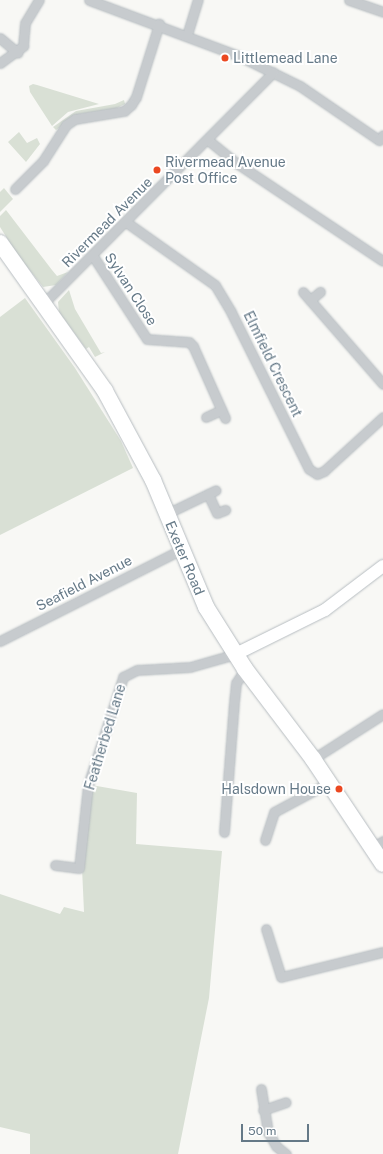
<!DOCTYPE html>
<html>
<head>
<meta charset="utf-8">
<style>
  body { margin:0 }
  #map { position:relative; width:383px; height:1154px; overflow:hidden; background:#f8f8f5; font-family:"Public Sans",sans-serif }
  div>[style] { position:absolute }
  [style*='--x'] { left:calc(var(--x)*1px); top:calc(var(--y)*1px); width:calc(var(--w)*1px); rotate:calc(var(--a)*1deg) }
  .green>* { inset:0; background:#d9e0d5 }
  .roads { filter:drop-shadow(0 0 1px #b7bdc1) drop-shadow(0 0 1px #b7bdc1) }
  .street>* { height:9px; margin:-4.5px; padding:0 4.5px; transform-origin:4.5px; border-radius:4.5px; background:#c7cbce }
  .secondary>* { height:12px; margin:-6px; padding:0 6px; transform-origin:6px; border-radius:6px; background:#fff }
  .highway>* { height:16px; margin:-8px; padding:0 8px; transform-origin:8px; border-radius:8px; background:#fff }
  .dots>* { width:11px; height:11px; translate:-50% -50%; box-sizing:border-box; border:2px solid #fff; border-radius:50% }
  span { translate:-50% -50%; white-space:nowrap; text-align:center; line-height:1.15; -webkit-text-stroke:4px #fff; paint-order:stroke }
  .poi-label { font-size:14px; color:#657987 }
  .left { translate:0 -50%; text-align:left }
  .right { translate:-100% -50%; text-align:right }
  .street-label { font-size:14px; color:#657987 }
  .scale { position:absolute; left:241px; top:1124px; width:68px; height:18px; box-sizing:border-box; border:2px solid #657987; border-top:0; padding-left:5px; font-size:12px; line-height:14px; white-space:nowrap; color:#657987; -webkit-text-stroke:3px #fff; paint-order:stroke }
</style>
</head>
<body>
<div id="map">
  <div class="green">
    <div style="clip-path:polygon(33px 84px,37px 85px,99px 104px,68px 112px,52px 126px,30px 92px,29px 86px)"></div>
    <div style="clip-path:polygon(124px 100px,125px 104px,115px 109px,80px 114px,56px 130px,53px 127px,76px 111px,115px 104px)"></div>
    <div style="clip-path:polygon(19px 132px,27px 143px,37px 138px,40px 144px,26px 162px,8px 142px)"></div>
    <div style="clip-path:polygon(4px 188px,13px 199px,0 212px,0 192px)"></div>
    <div style="clip-path:polygon(6px 210px,52px 270px,57px 276px,68px 272px,56px 285px,43px 287px,17px 254px,0 227px,0 216px)"></div>
    <div style="clip-path:polygon(69px 290px,75px 309px,101px 353px,105px 352px,95px 357px,89px 347px,86px 349px,59px 312px,58px 302px)"></div>
    <div style="clip-path:polygon(25px 298px,75px 368px,121px 441px,133px 468px,0 535px,0 317px)"></div>
    <div style="clip-path:polygon(91px 785px,137px 793px,136px 844px,222px 851px,209px 998px,178px 1154px,30px 1154px,30px 1134px,0 1127px,0 894px,60px 914px,64px 907px,84px 912px,82px 868px)"></div>
  </div>
  <div class="roads">
    <div class="street">
      <div style="--x:89;--y:0;--w:160;--a:20.5"></div>
      <div style="--x:239;--y:56;--w:68;--a:26.2"></div>
      <div style="--x:300;--y:86;--w:96;--a:34.4"></div>
      <div style="--x:379;--y:140;--w:6;--a:-51"></div>
      <div style="--x:349;--y:0;--w:36;--a:19"></div>
      <div style="--x:187;--y:35;--w:37;--a:-73"></div>
      <div style="--x:0;--y:38;--w:23;--a:40"></div>
      <div style="--x:0;--y:63;--w:29;--a:-36"></div>
      <div style="--x:23;--y:46;--w:23;--a:-85"></div>
      <div style="--x:25;--y:23;--w:27;--a:-59"></div>
      <div style="--x:208;--y:140;--w:38;--a:39"></div>
      <div style="--x:238;--y:164;--w:174;--a:33.8"></div>
      <div style="--x:15;--y:189;--w:40;--a:-45"></div>
      <div style="--x:43;--y:161;--w:43;--a:-57.4"></div>
      <div style="--x:66;--y:125;--w:11;--a:-34"></div>
      <div style="--x:75;--y:119;--w:50;--a:-9.3"></div>
      <div style="--x:124;--y:111;--w:9;--a:-41"></div>
      <div style="--x:131;--y:105;--w:9;--a:-58"></div>
      <div style="--x:136;--y:97;--w:77;--a:-72.5"></div>
      <div style="--x:126;--y:222;--w:109;--a:35.3"></div>
      <div style="--x:215;--y:285;--w:31;--a:59"></div>
      <div style="--x:231;--y:312;--w:175;--a:63.6"></div>
      <div style="--x:309;--y:469;--w:9;--a:32"></div>
      <div style="--x:317;--y:474;--w:8;--a:-23"></div>
      <div style="--x:324;--y:471;--w:80;--a:-42.5"></div>
      <div style="--x:93;--y:256;--w:99;--a:57"></div>
      <div style="--x:147;--y:339;--w:42;--a:4.1"></div>
      <div style="--x:189;--y:342;--w:6;--a:45"></div>
      <div style="--x:193;--y:346;--w:79;--a:66"></div>
      <div style="--x:303;--y:292;--w:122;--a:49"></div>
      <div style="--x:310;--y:300;--w:13;--a:-39"></div>
      <div style="--x:42;--y:305;--w:328;--a:-45.2"></div>
      <div style="--x:206;--y:417;--w:17;--a:-25"></div>
      <div style="--x:208;--y:494;--w:21;--a:65"></div>
      <div style="--x:217;--y:513;--w:9;--a:-21"></div>
      <div style="--x:166;--y:514;--w:55;--a:-25.6"></div>
      <div style="--x:0;--y:641;--w:202;--a:-26.8"></div>
      <div style="--x:313;--y:759;--w:83;--a:-32.7"></div>
      <div style="--x:224;--y:832;--w:130;--a:-85.6"></div>
      <div style="--x:234;--y:702;--w:19;--a:-84"></div>
      <div style="--x:236;--y:683;--w:17;--a:-57"></div>
      <div style="--x:265;--y:840;--w:29;--a:-72"></div>
      <div style="--x:274;--y:812;--w:64;--a:-28.2"></div>
      <div style="--x:373;--y:847;--w:12;--a:-31"></div>
      <div style="--x:55;--y:865;--w:24;--a:7"></div>
      <div style="--x:79;--y:868;--w:83;--a:-83.8"></div>
      <div style="--x:88;--y:785;--w:114;--a:-72"></div>
      <div style="--x:123;--y:677;--w:16;--a:-27"></div>
      <div style="--x:137;--y:670;--w:53;--a:-3.2"></div>
      <div style="--x:190;--y:667;--w:48;--a:-15.8"></div>
      <div style="--x:266;--y:929;--w:50;--a:72.6"></div>
      <div style="--x:281;--y:977;--w:105;--a:-13.8"></div>
      <div style="--x:261;--y:1089;--w:44;--a:80.8"></div>
      <div style="--x:268;--y:1132;--w:16;--a:60"></div>
      <div style="--x:276;--y:1146;--w:13;--a:39"></div>
      <div style="--x:263;--y:1110;--w:24;--a:-19"></div>
    </div>
    <div class="secondary">
      <div style="--x:236;--y:654;--w:99;--a:-26.3"></div>
      <div style="--x:325;--y:610;--w:73;--a:-37.2"></div>
    </div>
    <div class="highway">
      <div style="--x:0;--y:243;--w:181;--a:54.6"></div>
      <div style="--x:105;--y:391;--w:101;--a:61.7"></div>
      <div style="--x:153;--y:480;--w:138;--a:67.3"></div>
      <div style="--x:206;--y:607;--w:73;--a:57.8"></div>
      <div style="--x:245;--y:669;--w:113;--a:52.9"></div>
      <div style="--x:313;--y:759;--w:126;--a:56.3"></div>
    </div>
  </div>
  <div class="dots">
    <div style="left:225px;top:58px;background:#eb4821"></div>
    <div style="left:157px;top:170px;background:#eb4821"></div>
    <div style="left:339px;top:789px;background:#eb4821"></div>
  </div>
  <div class="poi-label">
    <span class="left" style="left:233px;top:58px">Littlemead Lane</span>
    <span class="left" style="left:165px;top:170px">Rivermead Avenue<br>Post Office</span>
    <span class="right" style="left:331px;top:789px">Halsdown House</span>
  </div>
  <div class="street-label">
    <span style="left:107px;top:222px;rotate:-45deg">Rivermead Avenue</span>
    <span style="left:131px;top:289px;rotate:57deg">Sylvan Close</span>
    <span style="left:273px;top:364px;rotate:64deg">Elmfield Crescent</span>
    <span style="left:185px;top:558px;rotate:67deg">Exeter Road</span>
    <span style="left:84px;top:583px;rotate:-27deg">Seafield Avenue</span>
    <span style="left:105px;top:737px;rotate:-73deg">Featherbed Lane</span>
  </div>
  <div class="scale">50 m</div>
</div>
</body>
</html>
